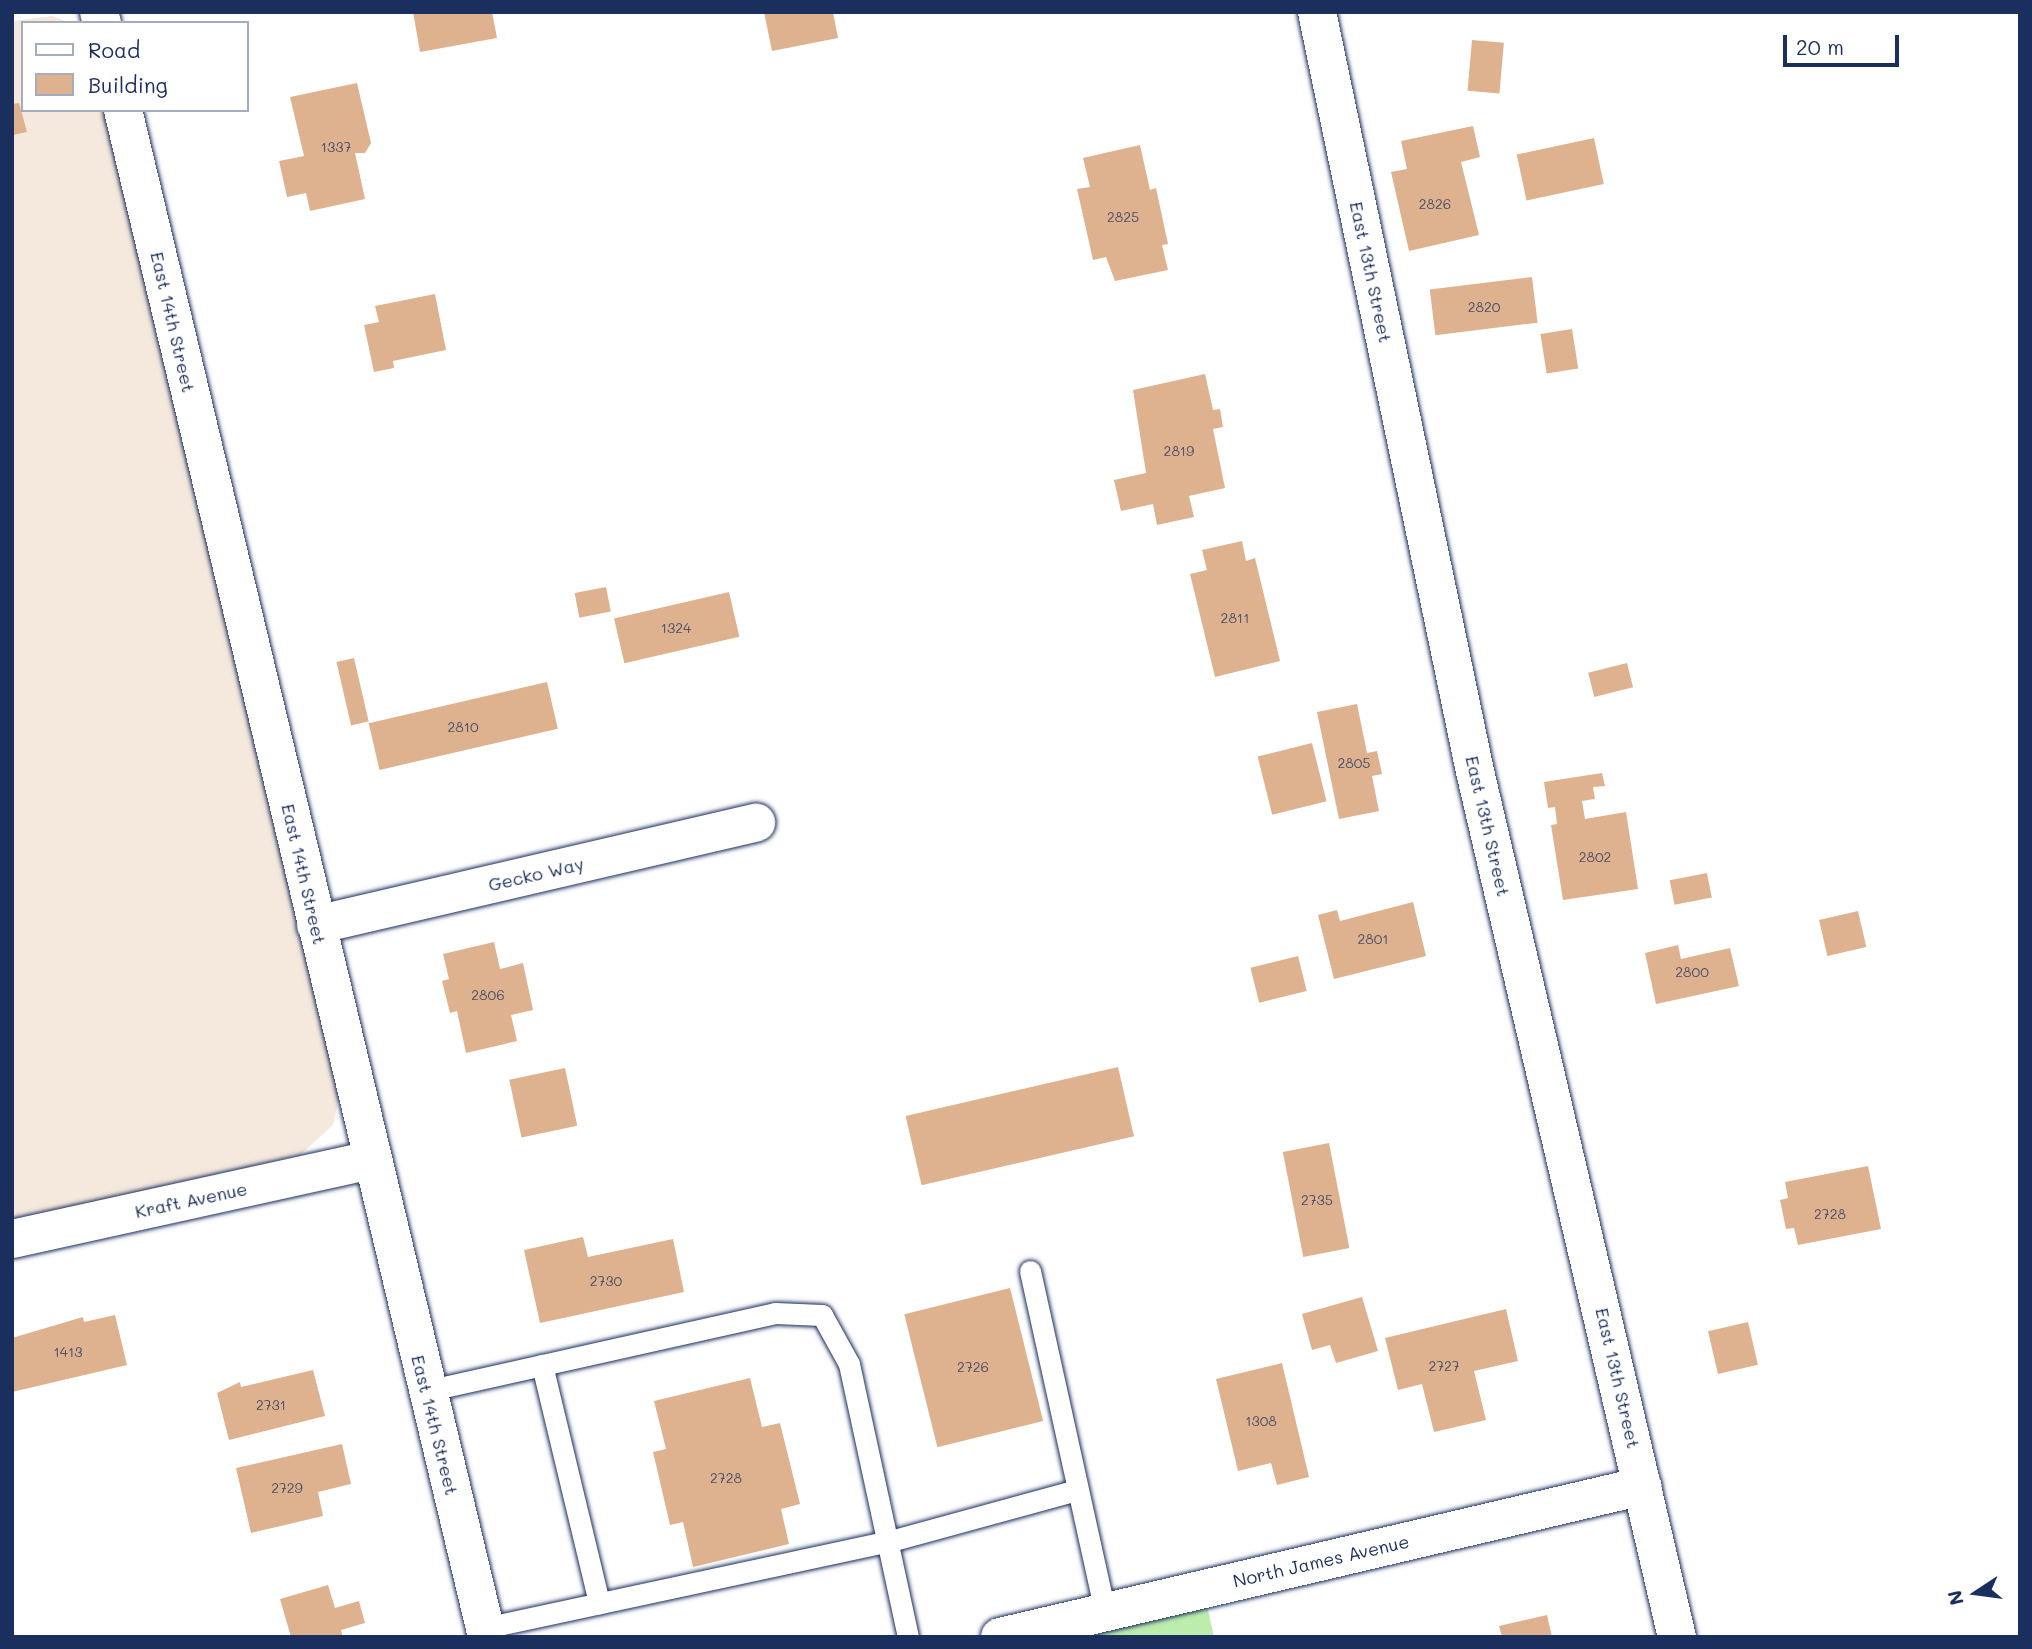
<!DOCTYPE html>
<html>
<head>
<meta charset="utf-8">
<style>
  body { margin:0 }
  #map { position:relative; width:2032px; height:1649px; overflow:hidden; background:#fff; font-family:Mali,sans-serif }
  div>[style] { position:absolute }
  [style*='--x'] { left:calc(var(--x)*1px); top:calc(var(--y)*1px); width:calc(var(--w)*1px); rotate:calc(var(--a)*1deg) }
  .built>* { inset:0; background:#f5e8dd }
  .green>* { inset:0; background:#bcedac }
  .building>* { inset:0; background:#deb28e; transform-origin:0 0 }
  .roads { filter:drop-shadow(0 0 2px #1b2f5e) drop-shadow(0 0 2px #1b2f5e) }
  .lane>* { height:21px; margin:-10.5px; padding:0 10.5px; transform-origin:10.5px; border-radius:10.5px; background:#fff }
  .street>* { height:38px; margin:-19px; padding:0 19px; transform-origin:19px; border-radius:19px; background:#fff }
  span { translate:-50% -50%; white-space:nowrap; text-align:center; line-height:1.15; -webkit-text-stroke:6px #fff; paint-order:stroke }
  .number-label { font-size:14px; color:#4c506a }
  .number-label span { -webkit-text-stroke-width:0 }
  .street-label { font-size:18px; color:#1b2f5e }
  .frame { position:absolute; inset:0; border:14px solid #1b2f5e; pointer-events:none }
  .legend { position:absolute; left:21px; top:21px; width:228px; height:91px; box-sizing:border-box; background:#fff; border:2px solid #a4acbf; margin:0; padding:9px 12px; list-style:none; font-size:21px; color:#1b2f5e }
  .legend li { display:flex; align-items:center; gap:14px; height:35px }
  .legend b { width:35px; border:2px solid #a4acbf }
  .north { position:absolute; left:1941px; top:1558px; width:70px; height:70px; -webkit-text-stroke:5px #fff; paint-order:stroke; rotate:257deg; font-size:19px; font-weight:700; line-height:28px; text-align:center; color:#1b2f5e }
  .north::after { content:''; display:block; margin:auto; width:24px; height:32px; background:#1b2f5e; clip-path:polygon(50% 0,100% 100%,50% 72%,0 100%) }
  .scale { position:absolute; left:1783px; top:35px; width:116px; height:32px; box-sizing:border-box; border:4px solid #1b2f5e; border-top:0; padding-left:9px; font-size:21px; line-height:24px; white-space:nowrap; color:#1b2f5e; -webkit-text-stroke:5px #fff; paint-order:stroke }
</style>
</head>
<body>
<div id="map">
  <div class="built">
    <div style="clip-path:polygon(52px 16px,71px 23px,23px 23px,23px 110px,109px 110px,340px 1094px,333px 1125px,300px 1155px,12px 1220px,12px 21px)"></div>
  </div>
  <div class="green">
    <div style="clip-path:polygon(1207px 1606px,1214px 1637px,1069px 1637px)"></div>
  </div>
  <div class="building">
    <div style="clip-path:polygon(413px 12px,492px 12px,497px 38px,420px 52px)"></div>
    <div style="clip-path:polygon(764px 12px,833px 12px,838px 38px,772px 51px)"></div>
    <div style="left:1472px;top:40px;width:32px;height:51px;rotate:5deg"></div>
    <div style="clip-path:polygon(357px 83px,371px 143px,365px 153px,355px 153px,365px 199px,310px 211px,306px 193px,287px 197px,279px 161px,304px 156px,290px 97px)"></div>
    <div style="clip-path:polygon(19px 103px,27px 132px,12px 135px,12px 104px)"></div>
    <div style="clip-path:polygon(1473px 126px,1480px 157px,1461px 162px,1479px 235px,1409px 251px,1391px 172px,1407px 169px,1401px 141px)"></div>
    <div style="left:1594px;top:138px;width:47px;height:79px;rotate:78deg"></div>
    <div style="clip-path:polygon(1140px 145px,1150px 190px,1156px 188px,1168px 244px,1162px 245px,1168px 270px,1115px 281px,1106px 257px,1093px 260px,1077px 189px,1090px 187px,1083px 158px)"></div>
    <div style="left:1532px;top:277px;width:46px;height:103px;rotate:83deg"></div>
    <div style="clip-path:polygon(435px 294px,446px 350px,393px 361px,394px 368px,374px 372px,364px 325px,379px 322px,375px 306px)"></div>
    <div style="left:1572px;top:329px;width:40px;height:32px;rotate:81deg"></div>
    <div style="clip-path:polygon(1205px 374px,1213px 410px,1220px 409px,1223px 427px,1213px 429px,1225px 488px,1189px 496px,1194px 517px,1157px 525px,1153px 504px,1121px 511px,1114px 480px,1146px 473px,1133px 390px)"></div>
    <div style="clip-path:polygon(1242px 541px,1246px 561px,1255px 558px,1280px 661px,1215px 677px,1190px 574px,1207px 570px,1202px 550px)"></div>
    <div style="left:606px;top:587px;width:25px;height:32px;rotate:79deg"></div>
    <div style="left:729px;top:592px;width:46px;height:118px;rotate:77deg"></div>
    <div style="left:354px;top:658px;width:65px;height:18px;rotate:77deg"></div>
    <div style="left:1627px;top:663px;width:25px;height:40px;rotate:76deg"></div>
    <div style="left:547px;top:682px;width:48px;height:183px;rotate:77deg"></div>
    <div style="clip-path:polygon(1357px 704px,1367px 753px,1377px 751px,1382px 774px,1372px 776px,1379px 811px,1339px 819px,1317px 712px)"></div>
    <div style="left:1312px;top:743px;width:60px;height:56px;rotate:76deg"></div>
    <div style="clip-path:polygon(1602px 773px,1605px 786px,1593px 787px,1595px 799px,1582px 801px,1585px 819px,1626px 812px,1638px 889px,1563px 900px,1551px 825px,1557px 824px,1555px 807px,1548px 808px,1544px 782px)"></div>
    <div style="left:1707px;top:873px;width:25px;height:38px;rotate:79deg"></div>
    <div style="clip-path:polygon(1413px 902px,1426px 956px,1334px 979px,1318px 915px,1337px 910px,1340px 921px)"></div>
    <div style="left:1858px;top:911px;width:37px;height:40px;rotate:77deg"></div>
    <div style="clip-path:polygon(494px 942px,500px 969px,523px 963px,533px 1010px,511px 1015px,517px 1041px,466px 1053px,457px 1011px,450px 1013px,442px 981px,449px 979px,443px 954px)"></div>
    <div style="clip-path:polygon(1678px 945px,1681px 959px,1730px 948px,1739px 986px,1656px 1004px,1645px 953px)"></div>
    <div style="left:1298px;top:956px;width:36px;height:49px;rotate:76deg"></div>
    <div style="left:1118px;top:1067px;width:71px;height:218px;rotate:77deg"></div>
    <div style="left:565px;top:1068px;width:59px;height:57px;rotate:78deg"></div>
    <div style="left:1329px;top:1143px;width:107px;height:47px;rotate:79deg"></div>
    <div style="clip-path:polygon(1868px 1166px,1881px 1229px,1798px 1245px,1794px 1228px,1786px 1229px,1780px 1200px,1788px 1198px,1785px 1182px)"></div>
    <div style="clip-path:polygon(583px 1237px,588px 1257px,673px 1239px,684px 1292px,540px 1323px,524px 1250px)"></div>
    <div style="left:1010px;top:1288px;width:137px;height:109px;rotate:76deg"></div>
    <div style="clip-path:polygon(1362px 1297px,1378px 1351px,1336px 1363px,1330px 1345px,1312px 1350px,1302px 1314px)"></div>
    <div style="clip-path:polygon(1506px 1309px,1518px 1361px,1474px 1371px,1486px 1420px,1434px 1432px,1422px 1384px,1398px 1390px,1385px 1338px)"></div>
    <div style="clip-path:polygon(115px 1315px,127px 1365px,12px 1392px,12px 1338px,83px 1317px,84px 1322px)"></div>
    <div style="left:1748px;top:1322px;width:44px;height:41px;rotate:77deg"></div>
    <div style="clip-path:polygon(1282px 1363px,1309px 1477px,1277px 1485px,1271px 1463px,1238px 1471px,1216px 1379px)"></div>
    <div style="clip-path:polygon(313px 1370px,325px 1416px,229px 1440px,217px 1393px,240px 1382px,241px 1387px)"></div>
    <div style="clip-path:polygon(750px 1378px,762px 1427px,780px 1423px,800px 1504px,781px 1509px,789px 1544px,693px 1567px,683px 1522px,670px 1525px,653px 1452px,666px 1449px,654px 1401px)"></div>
    <div style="clip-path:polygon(342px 1444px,351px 1484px,318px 1492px,323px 1516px,251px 1533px,236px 1468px)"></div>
    <div style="clip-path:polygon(328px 1585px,335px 1608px,359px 1601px,365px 1623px,341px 1630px,343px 1637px,291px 1637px,280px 1599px)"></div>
    <div style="clip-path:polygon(1547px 1615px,1552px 1637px,1502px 1637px,1499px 1626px)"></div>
  </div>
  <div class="roads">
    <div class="lane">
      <div style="--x:1030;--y:1271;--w:349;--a:77.6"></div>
      <div style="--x:542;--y:1365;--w:245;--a:76.5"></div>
      <div style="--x:426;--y:1391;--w:358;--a:-12.6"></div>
      <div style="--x:775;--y:1313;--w:47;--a:2.4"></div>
      <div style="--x:822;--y:1315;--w:56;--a:61.1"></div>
      <div style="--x:849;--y:1364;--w:279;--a:77.8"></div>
      <div style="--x:484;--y:1628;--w:415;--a:-12.1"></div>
      <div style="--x:890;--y:1541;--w:194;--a:-15.3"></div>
    </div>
    <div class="street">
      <div style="--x:99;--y:12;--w:11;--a:75"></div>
      <div style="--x:1317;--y:12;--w:771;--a:78.25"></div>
      <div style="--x:1474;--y:767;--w:893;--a:76.87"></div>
      <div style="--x:123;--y:110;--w:1570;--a:76.59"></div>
      <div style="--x:316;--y:925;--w:452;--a:-13.1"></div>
      <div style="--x:12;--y:1239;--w:368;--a:-12.4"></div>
      <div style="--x:1000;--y:1637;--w:660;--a:-13.22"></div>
    </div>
  </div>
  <div class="number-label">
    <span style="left:336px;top:147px">1337</span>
    <span style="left:1435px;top:204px">2826</span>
    <span style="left:1123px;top:217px">2825</span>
    <span style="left:1484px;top:307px">2820</span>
    <span style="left:1179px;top:451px">2819</span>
    <span style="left:1235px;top:618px">2811</span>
    <span style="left:676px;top:628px">1324</span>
    <span style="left:463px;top:727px">2810</span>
    <span style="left:1354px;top:763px">2805</span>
    <span style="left:1595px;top:857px">2802</span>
    <span style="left:1373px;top:939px">2801</span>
    <span style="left:1692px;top:972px">2800</span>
    <span style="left:488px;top:995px">2806</span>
    <span style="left:1317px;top:1200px">2735</span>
    <span style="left:1830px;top:1214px">2728</span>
    <span style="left:606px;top:1281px">2730</span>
    <span style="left:68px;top:1352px">1413</span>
    <span style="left:1444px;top:1366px">2727</span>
    <span style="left:973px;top:1367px">2726</span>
    <span style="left:271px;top:1405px">2731</span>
    <span style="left:1261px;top:1421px">1308</span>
    <span style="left:726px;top:1478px">2728</span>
    <span style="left:287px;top:1488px">2729</span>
  </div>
  <div class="street-label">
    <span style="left:1371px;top:272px;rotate:78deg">East 13th Street</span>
    <span style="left:173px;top:322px;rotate:77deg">East 14th Street</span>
    <span style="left:1488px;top:826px;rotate:77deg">East 13th Street</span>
    <span style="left:304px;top:874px;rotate:77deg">East 14th Street</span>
    <span style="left:536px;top:874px;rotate:-13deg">Gecko Way</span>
    <span style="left:191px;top:1200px;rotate:-12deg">Kraft Avenue</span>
    <span style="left:1618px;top:1378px;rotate:77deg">East 13th Street</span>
    <span style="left:435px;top:1425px;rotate:76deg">East 14th Street</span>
    <span style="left:1321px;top:1561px;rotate:-13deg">North James Avenue</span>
  </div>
  <div class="frame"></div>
  <ul class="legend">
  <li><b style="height:9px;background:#fff"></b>Road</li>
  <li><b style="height:19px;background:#deb28e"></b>Building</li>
  </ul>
  <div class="north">N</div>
  <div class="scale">20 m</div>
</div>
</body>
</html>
